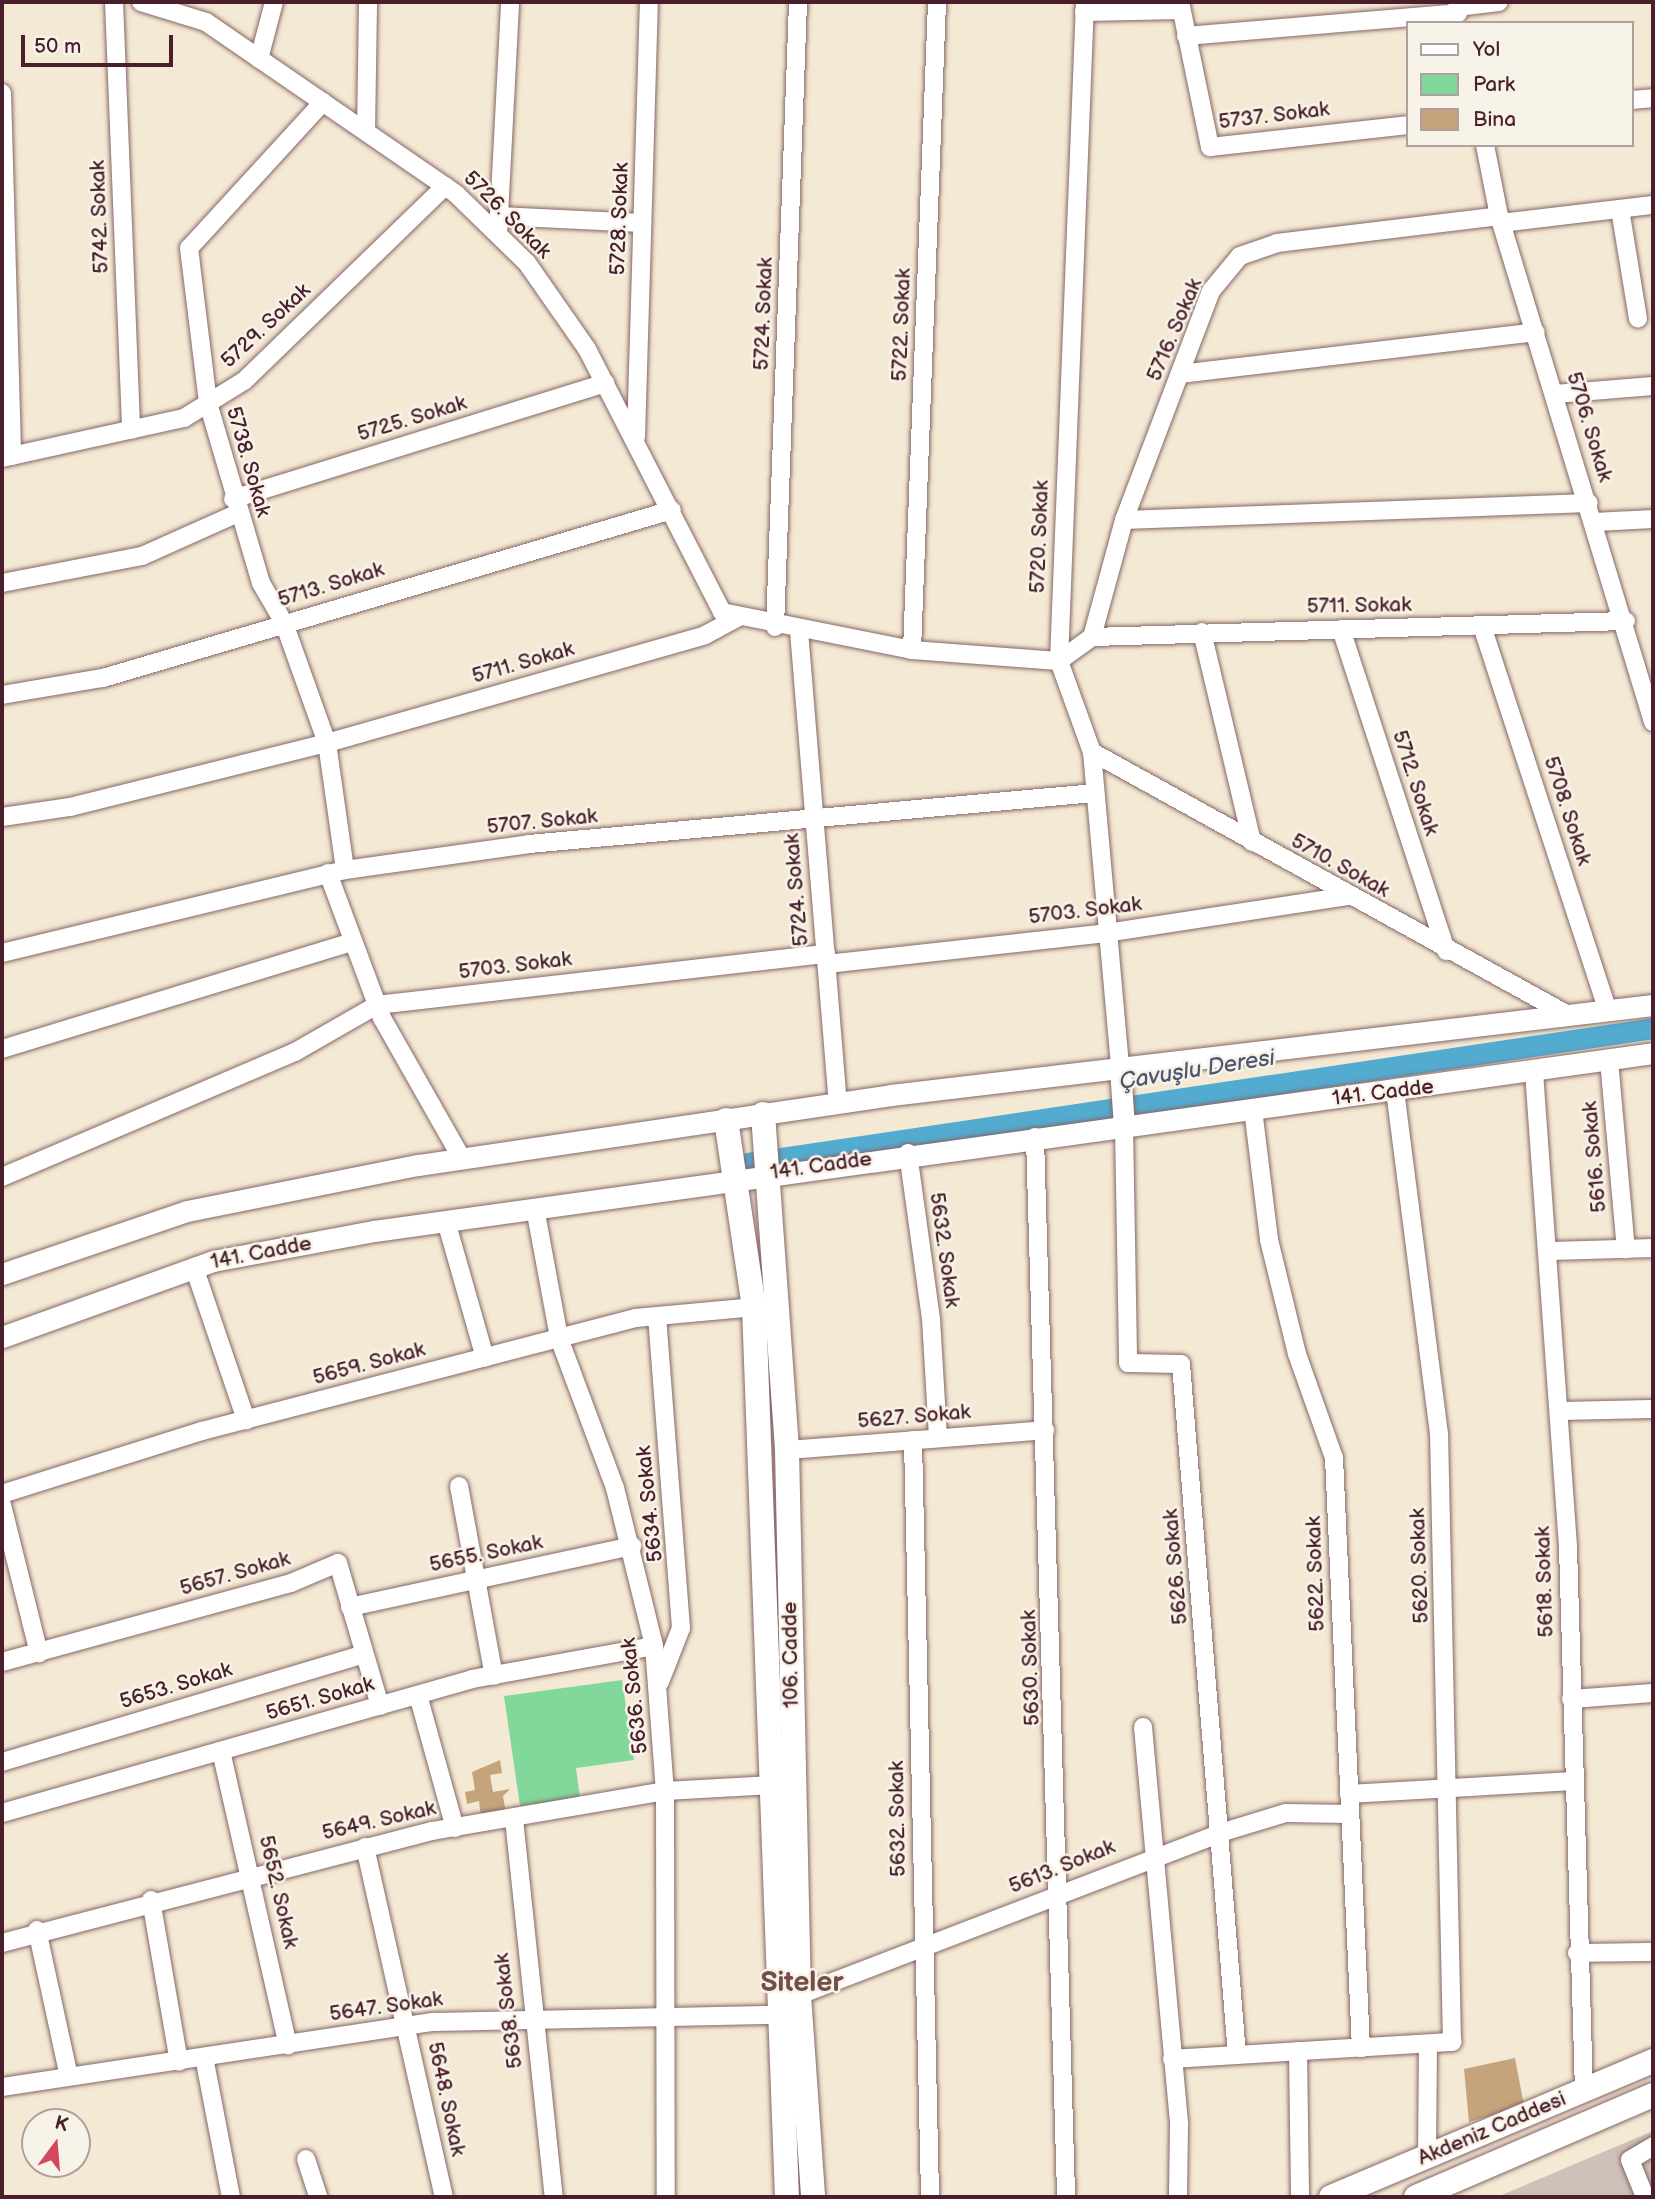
<!DOCTYPE html>
<html>
<head>
<meta charset="utf-8">
<style>
  body { margin:0 }
  #map { position:relative; width:1655px; height:2199px; overflow:hidden; background:#f4e9d4; font-family:"Balsamiq Sans",sans-serif }
  div>[style] { position:absolute }
  [style*='--x'] { left:calc(var(--x)*1px); top:calc(var(--y)*1px); width:calc(var(--w)*1px); rotate:calc(var(--a)*1deg) }
  .industrial>* { inset:0; background:#cfc0ba }
  .green>* { inset:0; background:#82d89b }
  .canal>* { height:21px; margin:-10.5px; padding:0 10.5px; transform-origin:10.5px; border-radius:10.5px; background:#53abd0 }
  .building>* { inset:0; background:#c5a47c }
  .roads { filter:drop-shadow(0 0 2px #866666) drop-shadow(0 0 2px #866666) }
  .minor>* { height:18px; margin:-9px; padding:0 9px; transform-origin:9px; border-radius:9px; background:#fff }
  .tertiary>* { height:21px; margin:-10.5px; padding:0 10.5px; transform-origin:10.5px; border-radius:10.5px; background:#fff }
  .secondary>* { height:24px; margin:-12px; padding:0 12px; transform-origin:12px; border-radius:12px; background:#fff }
  span { translate:-50% -50%; white-space:nowrap; text-align:center; line-height:1.15; -webkit-text-stroke:5px #f7f3e8; paint-order:stroke }
  .street-label { font-size:21px; color:#4a1f2b }
  .water-label { font-size:23px; color:#4e576d; font-style:italic }
  .district-label { font-size:28px; color:#754e47; font-weight:700 }
  .frame { position:absolute; inset:0; border:4px solid #4a1f2b; pointer-events:none }
  .legend { position:absolute; left:1406px; top:21px; width:228px; height:126px; box-sizing:border-box; background:#f7f3e8; border:2px solid #b29e9c; margin:0; padding:9px 12px; list-style:none; font-size:21px; color:#4a1f2b }
  .legend li { display:flex; align-items:center; gap:14px; height:35px }
  .legend b { width:35px; border:2px solid #b29e9c }
  .north { position:absolute; left:21px; top:2108px; width:70px; height:70px; box-sizing:border-box; background:#f7f3e8; border:2px solid #b29e9c; border-radius:50%; rotate:16deg; font-size:19px; font-weight:700; line-height:28px; text-align:center; color:#4a1f2b }
  .north::after { content:''; display:block; margin:auto; width:24px; height:32px; background:#d1495b; clip-path:polygon(50% 0,100% 100%,50% 72%,0 100%) }
  .scale { position:absolute; left:21px; top:35px; width:152px; height:32px; box-sizing:border-box; border:4px solid #4a1f2b; border-top:0; padding-left:9px; font-size:21px; line-height:24px; white-space:nowrap; color:#4a1f2b; -webkit-text-stroke:5px #f7f3e8; paint-order:stroke }
</style>
</head>
<body>
<div id="map">
  <div class="industrial">
    <div style="clip-path:polygon(1653px 2131px,1653px 2197px,1497px 2197px)"></div>
  </div>
  <div class="green">
    <div style="clip-path:polygon(622px 1680px,634px 1760px,576px 1768px,580px 1798px,520px 1806px,504px 1696px)"></div>
  </div>
  <div class="canal">
    <div style="--x:748;--y:1163;--w:915;--a:-8.48"></div>
  </div>
  <div class="building">
    <div style="clip-path:polygon(500px 1760px,502px 1773px,490px 1775px,493px 1792px,510px 1789px,503px 1796px,506px 1813px,481px 1817px,479px 1801px,467px 1804px,465px 1792px,475px 1790px,472px 1772px)"></div>
    <div style="clip-path:polygon(1515px 2058px,1524px 2106px,1469px 2122px,1464px 2069px)"></div>
  </div>
  <div class="roads">
    <div class="minor">
      <div style="--x:114;--y:2;--w:428;--a:87.7"></div>
      <div style="--x:141;--y:2;--w:68;--a:17.1"></div>
      <div style="--x:206;--y:22;--w:303;--a:34.5"></div>
      <div style="--x:456;--y:194;--w:99;--a:44.2"></div>
      <div style="--x:527;--y:263;--w:105;--a:55.1"></div>
      <div style="--x:587;--y:349;--w:296;--a:62.8"></div>
      <div style="--x:722;--y:612;--w:194;--a:11.3"></div>
      <div style="--x:912;--y:650;--w:147;--a:4.3"></div>
      <div style="--x:1085;--y:2;--w:660;--a:92.26"></div>
      <div style="--x:1059;--y:661;--w:97;--a:70.1"></div>
      <div style="--x:1092;--y:752;--w:317;--a:84.9"></div>
      <div style="--x:1180;--y:2;--w:148;--a:78.3"></div>
      <div style="--x:1210;--y:147;--w:199;--a:-6.3"></div>
      <div style="--x:1457;--y:7;--w:42;--a:-6.8"></div>
      <div style="--x:1084;--y:12;--w:97;--a:-1.2"></div>
      <div style="--x:1186;--y:36;--w:273;--a:-4.8"></div>
      <div style="--x:259;--y:59;--w:59;--a:-75.3"></div>
      <div style="--x:2;--y:93;--w:363;--a:88.4"></div>
      <div style="--x:1632;--y:100;--w:21;--a:-5"></div>
      <div style="--x:323;--y:102;--w:198;--a:132.5"></div>
      <div style="--x:189;--y:248;--w:156;--a:83"></div>
      <div style="--x:208;--y:403;--w:188;--a:73.6"></div>
      <div style="--x:261;--y:583;--w:46;--a:60.1"></div>
      <div style="--x:284;--y:623;--w:127;--a:70.3"></div>
      <div style="--x:327;--y:743;--w:128;--a:81.9"></div>
      <div style="--x:366;--y:132;--w:130;--a:-89.1"></div>
      <div style="--x:1485;--y:145;--w:72;--a:78.8"></div>
      <div style="--x:1499;--y:216;--w:529;--a:73.07"></div>
      <div style="--x:1620;--y:209;--w:111;--a:80.7"></div>
      <div style="--x:499;--y:216;--w:143;--a:2.8"></div>
      <div style="--x:1501;--y:223;--w:153;--a:-6.8"></div>
      <div style="--x:498;--y:234;--w:232;--a:-87"></div>
      <div style="--x:1180;--y:374;--w:358;--a:-6.7"></div>
      <div style="--x:1555;--y:394;--w:98;--a:-4.7"></div>
      <div style="--x:636;--y:437;--w:435;--a:-88.3"></div>
      <div style="--x:2;--y:458;--w:186;--a:-12.4"></div>
      <div style="--x:184;--y:418;--w:70;--a:-31.7"></div>
      <div style="--x:244;--y:381;--w:280;--a:-44.1"></div>
      <div style="--x:233;--y:499;--w:390;--a:-17.3"></div>
      <div style="--x:1124;--y:520;--w:465;--a:-2.1"></div>
      <div style="--x:1595;--y:522;--w:58;--a:-3"></div>
      <div style="--x:2;--y:583;--w:143;--a:-10.9"></div>
      <div style="--x:142;--y:556;--w:105;--a:-24.1"></div>
      <div style="--x:1482;--y:626;--w:405;--a:71.9"></div>
      <div style="--x:775;--y:627;--w:625;--a:-87.89"></div>
      <div style="--x:1341;--y:629;--w:339;--a:71.9"></div>
      <div style="--x:799;--y:631;--w:474;--a:85.3"></div>
      <div style="--x:1202;--y:632;--w:216;--a:76.6"></div>
      <div style="--x:1092;--y:637;--w:534;--a:-1.72"></div>
      <div style="--x:912;--y:650;--w:648;--a:-87.79"></div>
      <div style="--x:1059;--y:661;--w:41;--a:-36"></div>
      <div style="--x:1092;--y:637;--w:121;--a:-74.7"></div>
      <div style="--x:1124;--y:520;--w:245;--a:-69.2"></div>
      <div style="--x:1211;--y:291;--w:45;--a:-50.4"></div>
      <div style="--x:1240;--y:256;--w:39;--a:-19"></div>
      <div style="--x:1277;--y:243;--w:224;--a:-6.9"></div>
      <div style="--x:2;--y:695;--w:102;--a:-9.6"></div>
      <div style="--x:103;--y:678;--w:593;--a:-16.45"></div>
      <div style="--x:1092;--y:752;--w:544;--a:28.92"></div>
      <div style="--x:2;--y:817;--w:69;--a:-8.4"></div>
      <div style="--x:70;--y:807;--w:265;--a:-14"></div>
      <div style="--x:327;--y:743;--w:393;--a:-15.9"></div>
      <div style="--x:705;--y:635;--w:36;--a:-28"></div>
      <div style="--x:328;--y:873;--w:155;--a:69.6"></div>
      <div style="--x:382;--y:1018;--w:162;--a:60.4"></div>
      <div style="--x:2;--y:953;--w:353;--a:-13.6"></div>
      <div style="--x:345;--y:870;--w:186;--a:-8"></div>
      <div style="--x:529;--y:844;--w:568;--a:-5.15"></div>
      <div style="--x:827;--y:964;--w:281;--a:-6.3"></div>
      <div style="--x:1106;--y:933;--w:245;--a:-8.7"></div>
      <div style="--x:2;--y:1049;--w:366;--a:-17"></div>
      <div style="--x:1609;--y:1060;--w:190;--a:84.9"></div>
      <div style="--x:1534;--y:1072;--w:475;--a:85.9"></div>
      <div style="--x:1568;--y:1546;--w:545;--a:88.32"></div>
      <div style="--x:1253;--y:1109;--w:132;--a:83"></div>
      <div style="--x:1269;--y:1240;--w:117;--a:76.2"></div>
      <div style="--x:1297;--y:1354;--w:110;--a:70.4"></div>
      <div style="--x:1334;--y:1458;--w:591;--a:87.38"></div>
      <div style="--x:1124;--y:1126;--w:237;--a:89"></div>
      <div style="--x:1128;--y:1363;--w:53;--a:1.1"></div>
      <div style="--x:1181;--y:1364;--w:693;--a:85.37"></div>
      <div style="--x:1035;--y:1137;--w:1060;--a:88.32"></div>
      <div style="--x:908;--y:1153;--w:168;--a:82.1"></div>
      <div style="--x:931;--y:1319;--w:119;--a:86.6"></div>
      <div style="--x:2;--y:1177;--w:319;--a:-23.1"></div>
      <div style="--x:295;--y:1052;--w:95;--a:-29.8"></div>
      <div style="--x:377;--y:1005;--w:452;--a:-6.5"></div>
      <div style="--x:535;--y:1208;--w:132;--a:79.5"></div>
      <div style="--x:559;--y:1338;--w:160;--a:69.5"></div>
      <div style="--x:615;--y:1488;--w:163;--a:76.1"></div>
      <div style="--x:654;--y:1646;--w:145;--a:85.7"></div>
      <div style="--x:665;--y:1791;--w:406;--a:89.9"></div>
      <div style="--x:446;--y:1221;--w:142;--a:74.1"></div>
      <div style="--x:1552;--y:1251;--w:101;--a:-1.7"></div>
      <div style="--x:194;--y:1267;--w:162;--a:71.2"></div>
      <div style="--x:657;--y:1316;--w:313;--a:85.6"></div>
      <div style="--x:681;--y:1628;--w:58;--a:111.3"></div>
      <div style="--x:1560;--y:1411;--w:93;--a:-1.2"></div>
      <div style="--x:913;--y:1440;--w:757;--a:88.71"></div>
      <div style="--x:787;--y:1450;--w:259;--a:-4.4"></div>
      <div style="--x:459;--y:1486;--w:193;--a:79.6"></div>
      <div style="--x:2;--y:1494;--w:210;--a:-17.5"></div>
      <div style="--x:202;--y:1431;--w:448;--a:-14.6"></div>
      <div style="--x:636;--y:1318;--w:119;--a:-5.3"></div>
      <div style="--x:2;--y:1505;--w:153;--a:76"></div>
      <div style="--x:350;--y:1607;--w:289;--a:-12.2"></div>
      <div style="--x:2;--y:1662;--w:300;--a:-15.3"></div>
      <div style="--x:291;--y:1583;--w:51;--a:-23.1"></div>
      <div style="--x:338;--y:1563;--w:149;--a:73.6"></div>
      <div style="--x:418;--y:1695;--w:138;--a:74.5"></div>
      <div style="--x:1571;--y:1699;--w:82;--a:-4.2"></div>
      <div style="--x:1143;--y:1727;--w:400;--a:84.8"></div>
      <div style="--x:1179;--y:2125;--w:72;--a:90.8"></div>
      <div style="--x:221;--y:1751;--w:302;--a:77.2"></div>
      <div style="--x:2;--y:1762;--w:378;--a:-16.6"></div>
      <div style="--x:1349;--y:1794;--w:224;--a:-3.3"></div>
      <div style="--x:2;--y:1813;--w:489;--a:-15.9"></div>
      <div style="--x:472;--y:1679;--w:185;--a:-10.3"></div>
      <div style="--x:514;--y:1819;--w:380;--a:84"></div>
      <div style="--x:365;--y:1847;--w:359;--a:77.3"></div>
      <div style="--x:151;--y:1900;--w:164;--a:80.2"></div>
      <div style="--x:37;--y:1930;--w:150;--a:77.7"></div>
      <div style="--x:2;--y:1943;--w:444;--a:-14.6"></div>
      <div style="--x:432;--y:1831;--w:236;--a:-9.7"></div>
      <div style="--x:665;--y:1791;--w:108;--a:-3.2"></div>
      <div style="--x:1577;--y:1953;--w:76;--a:-0.8"></div>
      <div style="--x:799;--y:1995;--w:451;--a:-21"></div>
      <div style="--x:1220;--y:1833;--w:69;--a:-16.9"></div>
      <div style="--x:1286;--y:1813;--w:63;--a:0.9"></div>
      <div style="--x:1298;--y:2051;--w:146;--a:89.2"></div>
      <div style="--x:204;--y:2057;--w:143;--a:79.1"></div>
      <div style="--x:1172;--y:2059;--w:281;--a:-3.5"></div>
      <div style="--x:1452;--y:2042;--w:608;--a:-91.22"></div>
      <div style="--x:1439;--y:1434;--w:346;--a:-97.3"></div>
      <div style="--x:2;--y:2087;--w:435;--a:-8.6"></div>
      <div style="--x:432;--y:2022;--w:347;--a:-1.2"></div>
      <div style="--x:1427;--y:2157;--w:113;--a:-89.5"></div>
      <div style="--x:306;--y:2159;--w:40;--a:72"></div>
      <div style="--x:1645;--y:2197;--w:40;--a:-112"></div>
      <div style="--x:1630;--y:2160;--w:27;--a:-31"></div>
    </div>
    <div class="tertiary">
      <div style="--x:1120;--y:1068;--w:58;--a:86.1"></div>
      <div style="--x:2;--y:1274;--w:195;--a:-18.8"></div>
      <div style="--x:187;--y:1211;--w:236;--a:-11.3"></div>
      <div style="--x:418;--y:1165;--w:478;--a:-8.4"></div>
      <div style="--x:891;--y:1095;--w:767;--a:-6.74"></div>
      <div style="--x:2;--y:1337;--w:224;--a:-19.8"></div>
      <div style="--x:213;--y:1261;--w:164;--a:-10.6"></div>
      <div style="--x:374;--y:1231;--w:1291;--a:-7.92"></div>
    </div>
    <div class="secondary">
      <div style="--x:763;--y:1114;--w:337;--a:85.9"></div>
      <div style="--x:787;--y:1450;--w:545;--a:88.74"></div>
      <div style="--x:799;--y:1995;--w:202;--a:86"></div>
      <div style="--x:726;--y:1120;--w:189;--a:81.5"></div>
      <div style="--x:754;--y:1307;--w:891;--a:87.88"></div>
      <div style="--x:1331;--y:2197;--w:350;--a:-22.9"></div>
      <div style="--x:1416;--y:2197;--w:258;--a:-23.3"></div>
    </div>
  </div>
  <div class="street-label">
    <span style="left:1274px;top:116px;rotate:-7deg">5737. Sokak</span>
    <span style="left:507px;top:215px;rotate:45deg">5726. Sokak</span>
    <span style="left:100px;top:217px;rotate:-92deg">5742. Sokak</span>
    <span style="left:620px;top:219px;rotate:-88deg">5728. Sokak</span>
    <span style="left:764px;top:314px;rotate:-88deg">5724. Sokak</span>
    <span style="left:902px;top:325px;rotate:-88deg">5722. Sokak</span>
    <span style="left:266px;top:326px;rotate:-43deg">5729. Sokak</span>
    <span style="left:1175px;top:330px;rotate:-67deg">5716. Sokak</span>
    <span style="left:412px;top:419px;rotate:-17deg">5725. Sokak</span>
    <span style="left:1589px;top:427px;rotate:73deg">5706. Sokak</span>
    <span style="left:248px;top:462px;rotate:74deg">5738. Sokak</span>
    <span style="left:1040px;top:537px;rotate:-88deg">5720. Sokak</span>
    <span style="left:331px;top:585px;rotate:-17deg">5713. Sokak</span>
    <span style="left:1359px;top:606px;rotate:-1deg">5711. Sokak</span>
    <span style="left:523px;top:663px;rotate:-16deg">5711. Sokak</span>
    <span style="left:1415px;top:783px;rotate:72deg">5712. Sokak</span>
    <span style="left:1567px;top:811px;rotate:72deg">5708. Sokak</span>
    <span style="left:542px;top:822px;rotate:-6deg">5707. Sokak</span>
    <span style="left:1340px;top:866px;rotate:29deg">5710. Sokak</span>
    <span style="left:797px;top:890px;rotate:-95deg">5724. Sokak</span>
    <span style="left:1085px;top:911px;rotate:-7deg">5703. Sokak</span>
    <span style="left:515px;top:966px;rotate:-7deg">5703. Sokak</span>
    <span style="left:1383px;top:1093px;rotate:-7deg">141. Cadde</span>
    <span style="left:1595px;top:1157px;rotate:-95deg">5616. Sokak</span>
    <span style="left:821px;top:1166px;rotate:-8deg">141. Cadde</span>
    <span style="left:944px;top:1250px;rotate:82deg">5632. Sokak</span>
    <span style="left:261px;top:1253px;rotate:-11deg">141. Cadde</span>
    <span style="left:369px;top:1364px;rotate:-15deg">5659. Sokak</span>
    <span style="left:914px;top:1417px;rotate:-5deg">5627. Sokak</span>
    <span style="left:650px;top:1504px;rotate:-96deg">5634. Sokak</span>
    <span style="left:486px;top:1554px;rotate:-12deg">5655. Sokak</span>
    <span style="left:1420px;top:1566px;rotate:-92deg">5620. Sokak</span>
    <span style="left:1176px;top:1567px;rotate:-95deg">5626. Sokak</span>
    <span style="left:235px;top:1574px;rotate:-16deg">5657. Sokak</span>
    <span style="left:1316px;top:1574px;rotate:-92deg">5622. Sokak</span>
    <span style="left:1545px;top:1582px;rotate:-92deg">5618. Sokak</span>
    <span style="left:791px;top:1655px;rotate:-91deg">106. Cadde</span>
    <span style="left:1031px;top:1668px;rotate:-92deg">5630. Sokak</span>
    <span style="left:176px;top:1686px;rotate:-17deg">5653. Sokak</span>
    <span style="left:635px;top:1696px;rotate:-96deg">5636. Sokak</span>
    <span style="left:320px;top:1699px;rotate:-16deg">5651. Sokak</span>
    <span style="left:898px;top:1819px;rotate:-91deg">5632. Sokak</span>
    <span style="left:379px;top:1821px;rotate:-13deg">5649. Sokak</span>
    <span style="left:1062px;top:1867px;rotate:-22deg">5613. Sokak</span>
    <span style="left:278px;top:1892px;rotate:77deg">5652. Sokak</span>
    <span style="left:386px;top:2007px;rotate:-8deg">5647. Sokak</span>
    <span style="left:509px;top:2011px;rotate:-97deg">5638. Sokak</span>
    <span style="left:446px;top:2099px;rotate:78deg">5648. Sokak</span>
    <span style="left:1492px;top:2129px;rotate:-23deg">Akdeniz Caddesi</span>
  </div>
  <div class="water-label">
    <span style="left:1197px;top:1070px;rotate:-9deg">Çavuşlu Deresi</span>
  </div>
  <div class="district-label">
    <span style="left:802px;top:1983px">Siteler</span>
  </div>
  <div class="frame"></div>
  <ul class="legend">
  <li><b style="height:9px;background:#fff"></b>Yol</li>
  <li><b style="height:19px;background:#82d89b"></b>Park</li>
  <li><b style="height:19px;background:#c5a47c"></b>Bina</li>
  </ul>
  <div class="north">K</div>
  <div class="scale">50 m</div>
</div>
</body>
</html>
